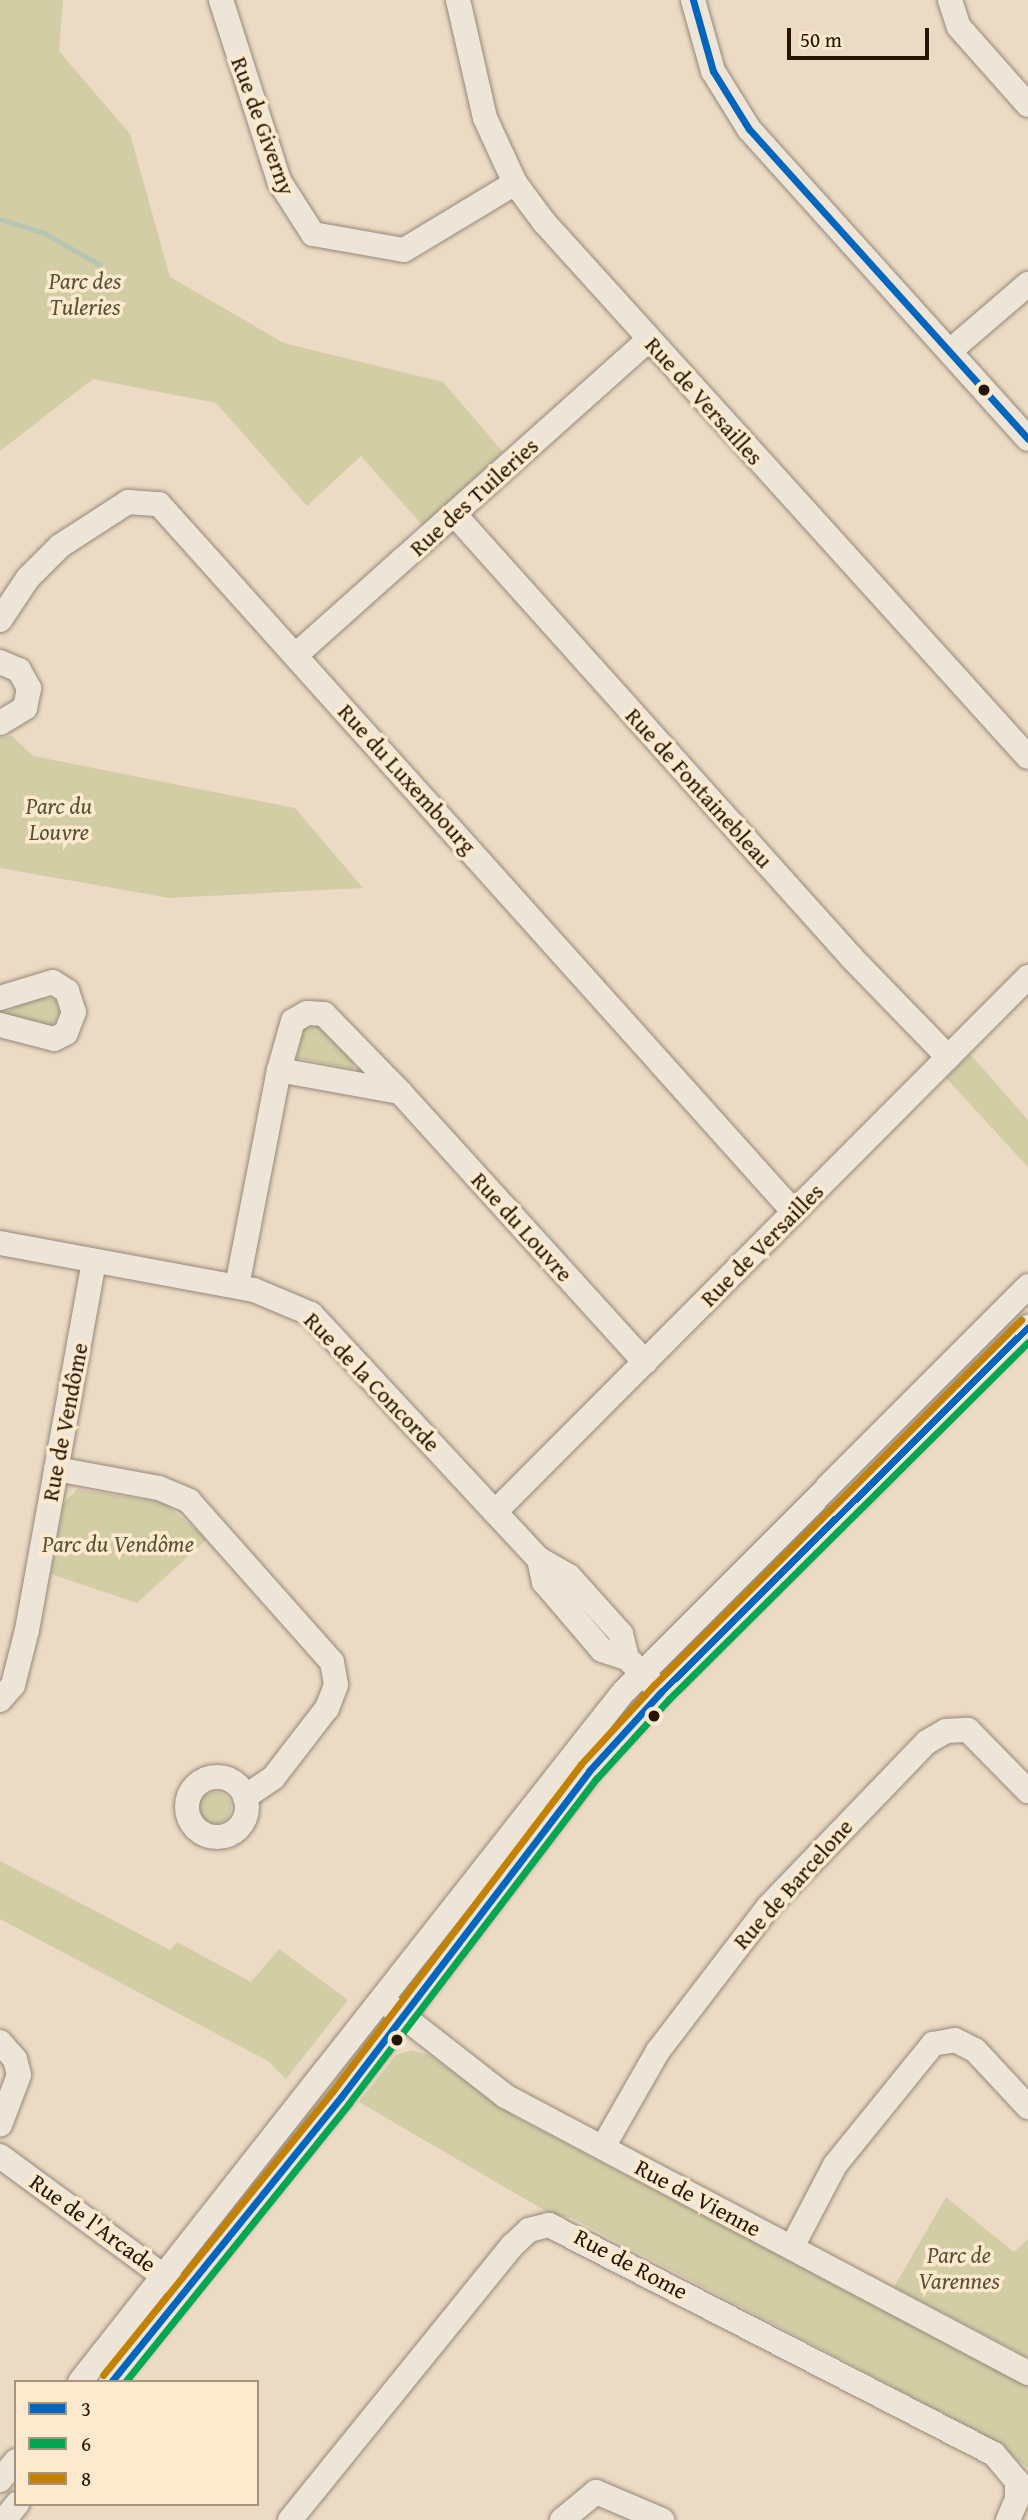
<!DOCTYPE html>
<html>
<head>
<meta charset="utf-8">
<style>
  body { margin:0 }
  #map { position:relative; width:1028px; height:2520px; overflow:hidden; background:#ecdbc4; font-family:"Gentium Book Plus",serif }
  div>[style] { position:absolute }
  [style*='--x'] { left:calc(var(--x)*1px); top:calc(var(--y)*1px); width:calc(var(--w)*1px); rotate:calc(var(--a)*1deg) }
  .green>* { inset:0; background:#d3cda6 }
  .round { border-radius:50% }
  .stream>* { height:5px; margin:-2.5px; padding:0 2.5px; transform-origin:2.5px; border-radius:2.5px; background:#b7c5b2 }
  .roads { filter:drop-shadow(0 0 2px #958879) drop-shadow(0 0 2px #958879) }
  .minor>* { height:24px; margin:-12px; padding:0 12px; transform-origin:12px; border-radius:12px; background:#eee5d9 }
  .minor>.ring { margin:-12px; padding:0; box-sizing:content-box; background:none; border:24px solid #eee5d9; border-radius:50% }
  .bus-1>* { height:7px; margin:-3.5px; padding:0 3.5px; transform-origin:3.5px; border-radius:3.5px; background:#0065bd }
  .bus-2>* { height:7px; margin:-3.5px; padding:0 3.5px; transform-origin:3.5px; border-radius:3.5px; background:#00a651 }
  .bus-3>* { height:7px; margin:-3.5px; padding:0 3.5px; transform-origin:3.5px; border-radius:3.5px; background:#c38100 }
  .dots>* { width:19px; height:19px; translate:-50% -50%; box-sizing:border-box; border:4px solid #fdeace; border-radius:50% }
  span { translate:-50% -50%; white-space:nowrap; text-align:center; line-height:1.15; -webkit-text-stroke:7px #fdeace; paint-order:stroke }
  .street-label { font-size:23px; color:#261300 }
  .park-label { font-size:23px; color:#5b5031; font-style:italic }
  .legend { position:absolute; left:14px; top:2380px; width:245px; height:126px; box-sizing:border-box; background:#fdeace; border:2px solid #a7947c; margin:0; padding:9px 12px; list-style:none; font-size:21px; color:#261300 }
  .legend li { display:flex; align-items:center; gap:14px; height:35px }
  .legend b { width:35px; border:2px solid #a7947c }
  .scale { position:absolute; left:787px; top:28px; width:142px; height:32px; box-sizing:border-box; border:4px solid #261300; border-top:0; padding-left:9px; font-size:21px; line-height:24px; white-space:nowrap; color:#261300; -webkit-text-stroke:5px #fdeace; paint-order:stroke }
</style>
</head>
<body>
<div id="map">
  <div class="green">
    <div style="clip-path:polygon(0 0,63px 0,59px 51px,130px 134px,170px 277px,284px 343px,443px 382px,503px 452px,423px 526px,361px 456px,307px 506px,216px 403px,93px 379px,0 451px)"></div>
    <div style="clip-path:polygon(12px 736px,33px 756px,295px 808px,363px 888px,169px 898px,0 868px,0 737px)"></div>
    <div style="clip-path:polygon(36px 996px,56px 1000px,60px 1014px,50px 1027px,3px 1014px)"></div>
    <div style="clip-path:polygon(318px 1026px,352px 1060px,354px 1069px,297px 1058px,303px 1029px)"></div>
    <div style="clip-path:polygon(970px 1054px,1028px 1120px,1028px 1167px,946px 1078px)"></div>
    <div style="clip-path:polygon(78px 1489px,164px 1503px,207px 1539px,137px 1603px,51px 1574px,64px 1502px)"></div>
    <div class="round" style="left:199px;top:1792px;width:32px;height:32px"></div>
    <div style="clip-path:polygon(0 1861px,170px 1950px,177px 1942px,251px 1982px,279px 1949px,348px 2000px,286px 2079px,268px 2061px,0 1919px)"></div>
    <div style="clip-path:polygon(412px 2050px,431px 2056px,517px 2118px,1028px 2386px,1028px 2468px,983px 2434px,572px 2218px,549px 2213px,359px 2102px,396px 2055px)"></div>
    <div style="clip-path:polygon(946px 2197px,1014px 2252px,1028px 2239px,1028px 2357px,894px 2287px)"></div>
  </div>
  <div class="stream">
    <div style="--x:0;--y:219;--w:46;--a:17.7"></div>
    <div style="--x:44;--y:233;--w:64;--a:29.7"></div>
  </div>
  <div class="roads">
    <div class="minor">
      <div style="--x:221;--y:0;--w:190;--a:72.2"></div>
      <div style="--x:279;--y:181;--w:63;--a:57.3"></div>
      <div style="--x:313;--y:234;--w:92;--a:10"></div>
      <div style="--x:404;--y:250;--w:130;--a:-31.1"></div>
      <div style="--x:458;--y:0;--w:121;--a:77.1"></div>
      <div style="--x:485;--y:118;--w:72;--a:65.2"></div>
      <div style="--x:515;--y:183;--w:49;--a:53.4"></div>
      <div style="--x:544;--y:222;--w:721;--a:47.87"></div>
      <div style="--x:693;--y:0;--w:74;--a:74.3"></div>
      <div style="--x:713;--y:71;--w:68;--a:58.2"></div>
      <div style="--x:749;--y:129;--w:417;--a:48"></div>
      <div style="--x:950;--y:0;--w:28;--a:72"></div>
      <div style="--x:959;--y:27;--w:104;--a:48.5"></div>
      <div style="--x:950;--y:351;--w:103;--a:-40.7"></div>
      <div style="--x:455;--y:515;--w:595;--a:48.13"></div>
      <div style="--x:852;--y:958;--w:138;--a:45.9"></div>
      <div style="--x:0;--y:620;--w:50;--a:-56.3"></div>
      <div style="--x:28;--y:578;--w:45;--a:-45"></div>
      <div style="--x:60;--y:546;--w:81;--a:-32.9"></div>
      <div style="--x:128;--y:502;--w:31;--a:4"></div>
      <div style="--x:159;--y:504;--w:951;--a:48.11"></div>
      <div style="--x:297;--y:654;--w:472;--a:-41.8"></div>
      <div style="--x:0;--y:662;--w:21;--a:23"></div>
      <div style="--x:19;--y:670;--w:21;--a:61"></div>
      <div style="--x:29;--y:688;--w:20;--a:101"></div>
      <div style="--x:25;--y:708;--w:29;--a:149"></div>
      <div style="--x:0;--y:998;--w:55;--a:-16.8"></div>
      <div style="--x:53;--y:982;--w:17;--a:33"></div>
      <div style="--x:67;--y:991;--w:22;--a:72"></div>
      <div style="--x:74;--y:1012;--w:22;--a:111"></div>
      <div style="--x:66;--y:1033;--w:13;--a:153"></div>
      <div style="--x:54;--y:1039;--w:56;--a:-165.5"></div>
      <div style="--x:279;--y:1070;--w:51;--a:-74.1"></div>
      <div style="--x:293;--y:1021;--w:16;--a:-30"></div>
      <div style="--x:307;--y:1013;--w:17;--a:3"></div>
      <div style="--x:324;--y:1014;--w:109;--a:45.7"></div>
      <div style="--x:0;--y:1243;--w:258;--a:10.5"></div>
      <div style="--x:254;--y:1290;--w:62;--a:22.8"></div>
      <div style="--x:311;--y:1314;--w:335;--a:47.1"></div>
      <div style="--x:539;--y:1559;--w:34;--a:30"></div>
      <div style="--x:569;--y:1576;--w:78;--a:48.1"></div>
      <div style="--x:621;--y:1634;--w:25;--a:76"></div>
      <div style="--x:627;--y:1658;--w:37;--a:45"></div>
      <div style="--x:237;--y:1286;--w:220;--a:-79"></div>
      <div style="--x:279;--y:1070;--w:123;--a:10.3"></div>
      <div style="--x:400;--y:1092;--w:365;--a:47.8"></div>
      <div style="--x:56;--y:1469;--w:105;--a:10.5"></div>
      <div style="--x:159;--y:1488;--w:33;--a:23"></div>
      <div style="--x:189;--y:1501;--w:215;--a:48.4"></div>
      <div style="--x:332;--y:1662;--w:23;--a:80"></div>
      <div style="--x:336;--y:1685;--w:25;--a:111"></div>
      <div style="--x:327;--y:1708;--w:88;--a:127.6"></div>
      <div style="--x:273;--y:1778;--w:34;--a:146"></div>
      <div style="--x:495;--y:1512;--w:755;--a:-45.11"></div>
      <div style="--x:539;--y:1559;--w:24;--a:78"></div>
      <div style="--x:544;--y:1582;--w:89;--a:49.5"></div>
      <div style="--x:602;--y:1650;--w:26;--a:18"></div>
      <div style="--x:0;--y:1700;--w:20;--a:-49"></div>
      <div style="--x:13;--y:1685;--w:57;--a:-75.7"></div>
      <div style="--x:27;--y:1630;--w:375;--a:-79.7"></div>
      <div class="ring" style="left:187px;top:1777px;width:36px;height:36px"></div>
      <div style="--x:390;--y:2006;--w:146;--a:38"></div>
      <div style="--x:505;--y:2096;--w:592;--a:27.91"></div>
      <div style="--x:0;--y:2042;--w:23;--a:49"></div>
      <div style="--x:15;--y:2059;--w:16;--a:76"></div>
      <div style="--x:19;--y:2075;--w:53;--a:110.8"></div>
      <div style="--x:603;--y:2147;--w:111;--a:-60.2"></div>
      <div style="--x:658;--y:2051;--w:181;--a:-52.6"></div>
      <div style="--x:768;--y:1907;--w:229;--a:-46.1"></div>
      <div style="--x:927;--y:1742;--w:22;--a:-30"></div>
      <div style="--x:946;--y:1731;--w:22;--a:-3"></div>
      <div style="--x:968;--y:1730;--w:86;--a:45.5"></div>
      <div style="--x:0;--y:2156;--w:220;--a:36.3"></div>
      <div style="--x:792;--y:2247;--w:93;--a:-62.3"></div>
      <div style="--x:835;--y:2165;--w:156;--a:-51"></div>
      <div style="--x:933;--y:2044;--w:22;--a:-10"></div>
      <div style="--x:955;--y:2040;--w:22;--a:27"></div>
      <div style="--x:975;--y:2050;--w:78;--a:47.1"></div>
      <div style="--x:80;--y:2382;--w:874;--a:-51.78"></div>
      <div style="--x:621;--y:1695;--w:577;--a:-45.14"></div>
      <div style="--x:111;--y:2382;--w:366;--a:-51.1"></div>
      <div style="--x:341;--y:2097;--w:410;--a:-52.7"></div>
      <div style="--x:589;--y:1771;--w:107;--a:-47.7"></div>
      <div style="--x:661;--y:1692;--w:518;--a:-44.84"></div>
      <div style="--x:0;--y:2480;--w:25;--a:-50"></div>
      <div style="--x:4;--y:2520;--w:21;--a:-51"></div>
      <div style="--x:290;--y:2520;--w:354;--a:-51"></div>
      <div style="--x:513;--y:2245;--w:22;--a:-43"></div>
      <div style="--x:529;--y:2230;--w:21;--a:-14"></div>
      <div style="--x:549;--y:2225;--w:500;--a:27.23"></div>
      <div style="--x:994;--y:2454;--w:35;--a:50"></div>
      <div style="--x:1017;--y:2481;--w:18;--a:90"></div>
      <div style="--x:1017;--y:2499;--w:23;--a:113"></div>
      <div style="--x:562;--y:2520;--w:44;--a:-39.5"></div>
      <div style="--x:596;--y:2492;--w:72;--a:23"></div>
    </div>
  </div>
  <div class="bus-1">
    <div style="--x:693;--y:0;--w:74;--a:74.3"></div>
    <div style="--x:713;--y:71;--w:68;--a:58.2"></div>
    <div style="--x:749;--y:129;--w:417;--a:48"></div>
    <div style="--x:111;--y:2382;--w:366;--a:-51.1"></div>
    <div style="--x:341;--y:2097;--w:410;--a:-52.7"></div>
    <div style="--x:589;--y:1771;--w:107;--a:-47.7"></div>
    <div style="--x:661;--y:1692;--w:518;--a:-44.84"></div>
  </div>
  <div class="bus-2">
    <div style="--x:125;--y:2382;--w:358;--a:-51.2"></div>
    <div style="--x:349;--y:2103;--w:409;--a:-52.7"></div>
    <div style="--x:597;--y:1778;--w:107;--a:-47.7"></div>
    <div style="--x:669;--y:1699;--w:506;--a:-44.84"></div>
  </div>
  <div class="bus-3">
    <div style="--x:103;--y:2375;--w:365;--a:-51"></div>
    <div style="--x:333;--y:2091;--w:410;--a:-52.8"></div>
    <div style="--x:581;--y:1764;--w:108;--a:-47.3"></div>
    <div style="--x:654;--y:1685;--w:518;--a:-44.84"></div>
  </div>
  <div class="dots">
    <div style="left:984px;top:390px;background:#261300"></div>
    <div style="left:654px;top:1716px;background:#261300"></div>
    <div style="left:397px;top:2040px;background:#261300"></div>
  </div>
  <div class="street-label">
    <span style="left:263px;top:126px;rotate:70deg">Rue de Giverny</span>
    <span style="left:704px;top:401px;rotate:48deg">Rue de Versailles</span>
    <span style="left:474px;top:497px;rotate:-42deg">Rue des Tuileries</span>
    <span style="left:407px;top:779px;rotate:48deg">Rue du Luxembourg</span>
    <span style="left:699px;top:788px;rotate:48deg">Rue de Fontainebleau</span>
    <span style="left:522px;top:1227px;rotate:48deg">Rue du Louvre</span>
    <span style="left:762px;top:1245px;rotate:-45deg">Rue de Versailles</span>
    <span style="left:372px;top:1382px;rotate:46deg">Rue de la Concorde</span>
    <span style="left:65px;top:1422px;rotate:-79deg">Rue de Vendôme</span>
    <span style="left:793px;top:1884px;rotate:-48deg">Rue de Barcelone</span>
    <span style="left:698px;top:2198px;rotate:28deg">Rue de Vienne</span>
    <span style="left:93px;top:2223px;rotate:36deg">Rue de l'Arcade</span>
    <span style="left:631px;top:2264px;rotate:28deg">Rue de Rome</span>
  </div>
  <div class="park-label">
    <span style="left:85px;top:294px">Parc des<br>Tuleries</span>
    <span style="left:59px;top:819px">Parc du<br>Louvre</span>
    <span style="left:118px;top:1544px">Parc du Vendôme</span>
    <span style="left:959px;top:2268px">Parc de<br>Varennes</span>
  </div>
  <ul class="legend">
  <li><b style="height:9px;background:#0065bd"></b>3</li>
  <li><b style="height:9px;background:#00a651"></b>6</li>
  <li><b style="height:9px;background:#c38100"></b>8</li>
  </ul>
  <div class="scale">50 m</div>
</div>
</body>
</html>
